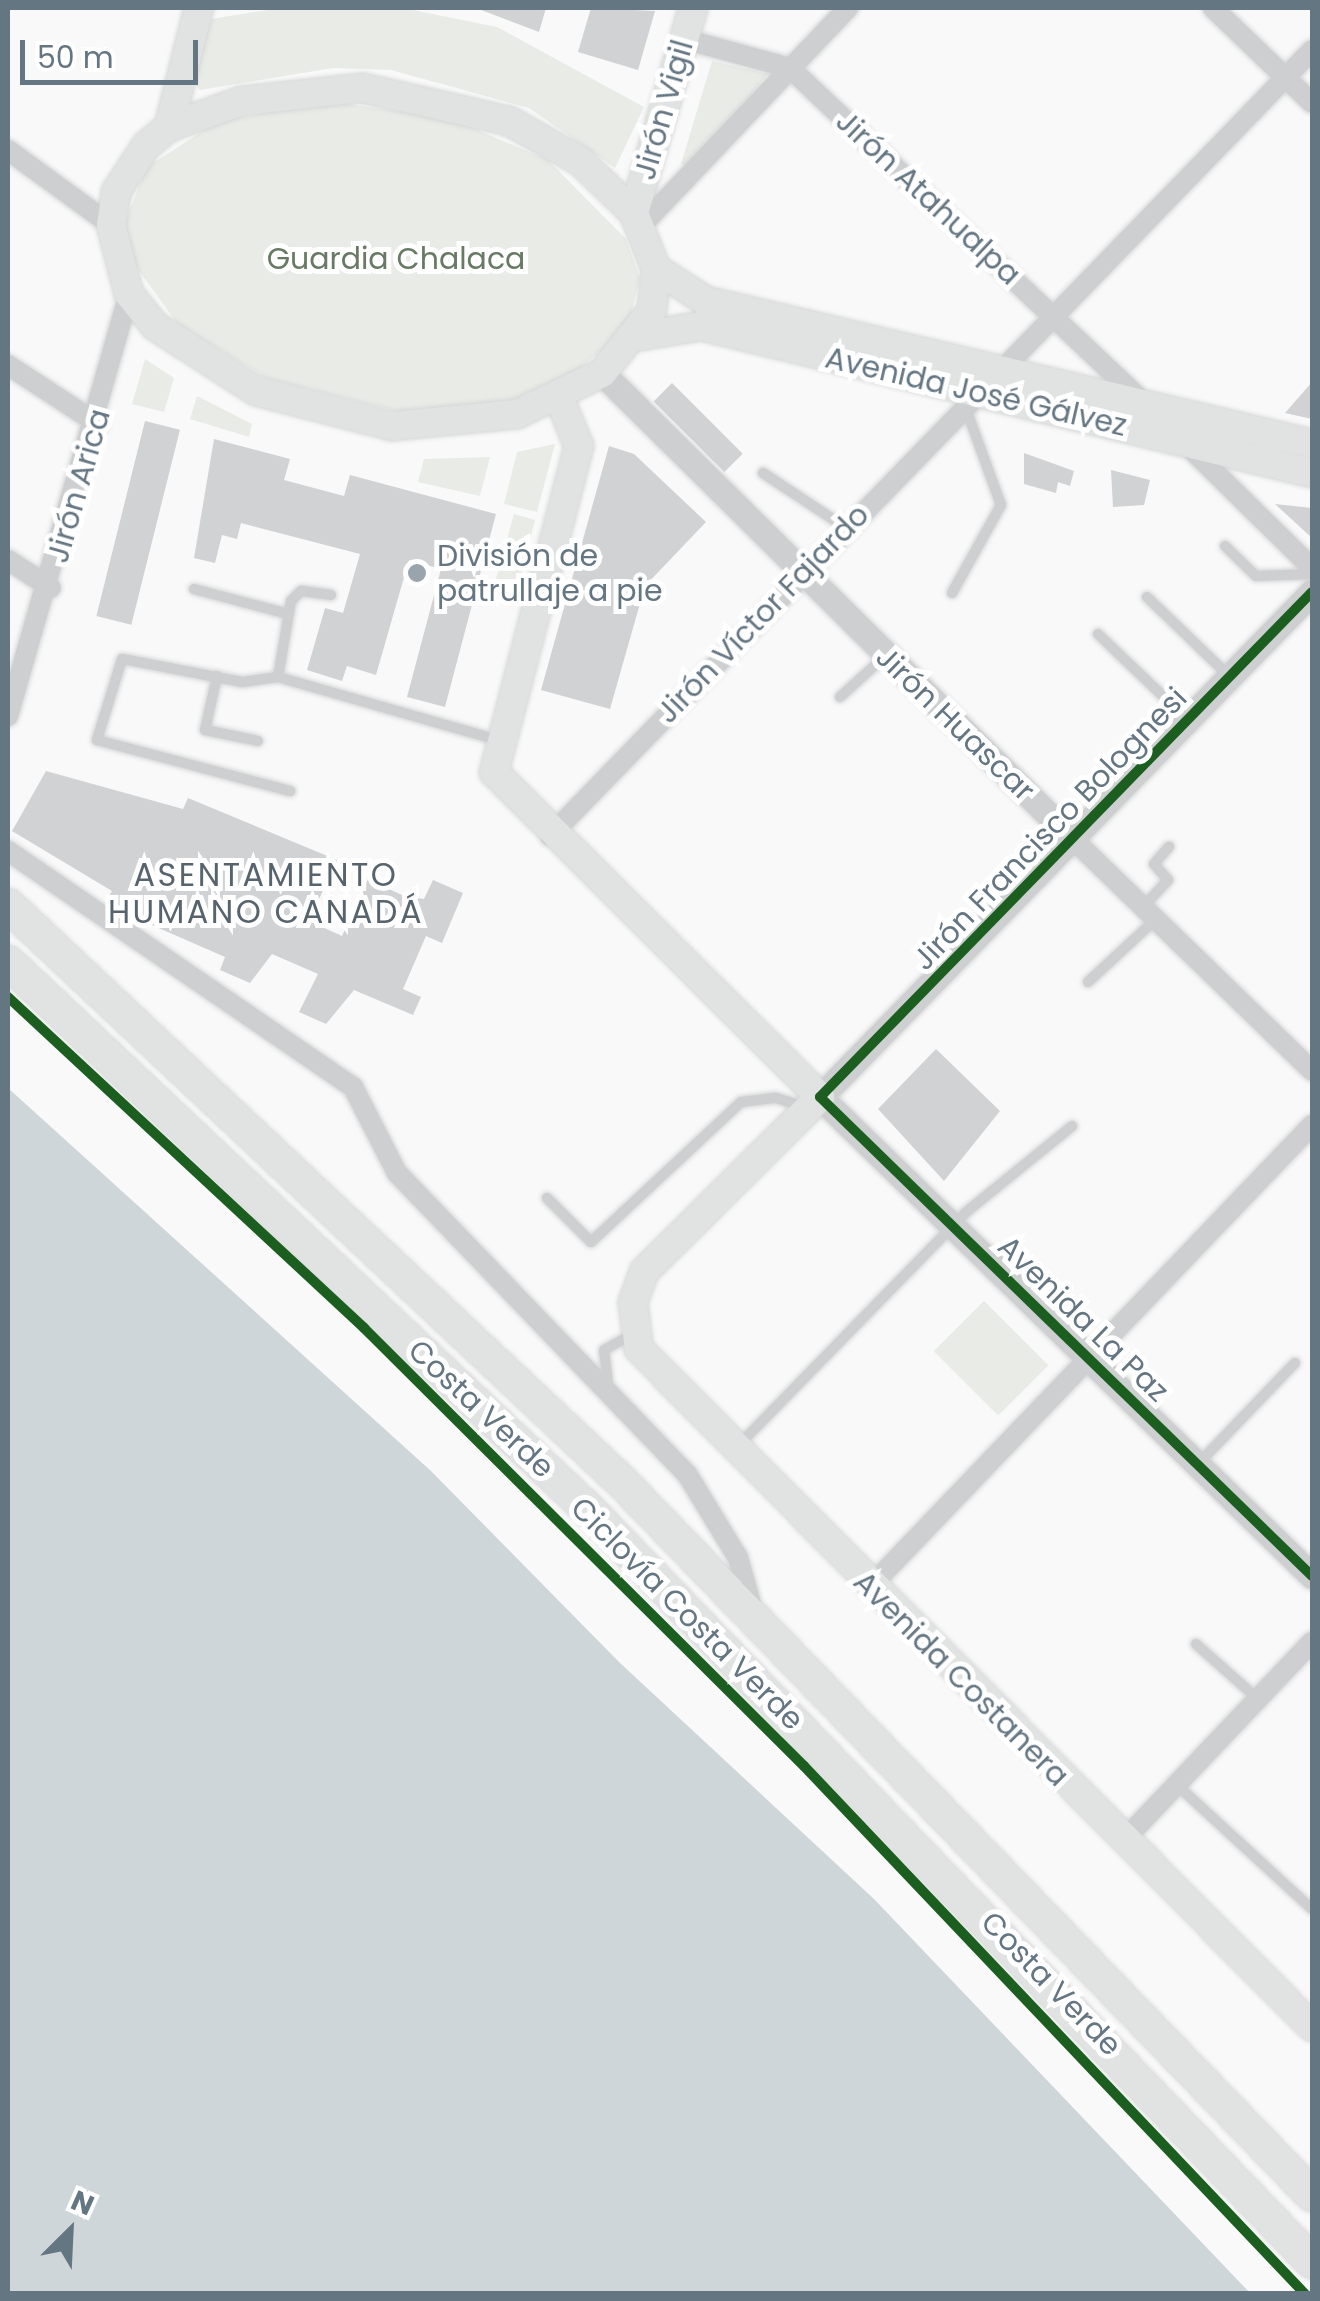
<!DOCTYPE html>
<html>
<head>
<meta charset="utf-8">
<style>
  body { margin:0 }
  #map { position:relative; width:1320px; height:2301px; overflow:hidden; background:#f9f9f9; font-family:Poppins,sans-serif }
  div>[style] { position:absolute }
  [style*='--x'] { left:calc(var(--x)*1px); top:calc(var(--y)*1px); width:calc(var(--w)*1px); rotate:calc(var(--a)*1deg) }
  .green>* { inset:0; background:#e8ebe6; transform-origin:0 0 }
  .water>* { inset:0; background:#ced6d9 }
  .building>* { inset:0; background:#d0d2d3; transform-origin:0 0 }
  .roads { filter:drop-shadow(0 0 2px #d5d6d7) drop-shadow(0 0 2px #d5d6d7) }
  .service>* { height:10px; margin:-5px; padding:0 5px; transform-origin:5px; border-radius:5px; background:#cecfd0 }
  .minor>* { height:20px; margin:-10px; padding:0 10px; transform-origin:10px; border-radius:10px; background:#cecfd0 }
  .tertiary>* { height:25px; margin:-12.5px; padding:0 12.5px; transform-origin:12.5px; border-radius:12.5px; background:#cecfd0 }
  .secondary>* { height:28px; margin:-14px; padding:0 14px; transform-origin:14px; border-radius:14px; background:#e1e2e2 }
  .trunk>* { height:32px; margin:-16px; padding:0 16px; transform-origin:16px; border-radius:16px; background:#e1e2e2 }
  .cycleway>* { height:10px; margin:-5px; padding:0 5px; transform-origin:5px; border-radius:5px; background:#1b5e20 }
  .dots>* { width:28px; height:28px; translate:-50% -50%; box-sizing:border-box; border:5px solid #fff; border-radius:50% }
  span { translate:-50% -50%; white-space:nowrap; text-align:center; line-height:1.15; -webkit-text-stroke:10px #fff; paint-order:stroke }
  .street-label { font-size:30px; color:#657683 }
  .park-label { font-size:30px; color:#687a64 }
  .poi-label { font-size:30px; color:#657683 }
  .left { translate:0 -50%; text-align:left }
  .neighbourhood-label { font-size:32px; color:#57646e; letter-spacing:2.5px }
  .frame { position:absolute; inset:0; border:10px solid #657683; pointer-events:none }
  .north { position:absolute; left:20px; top:2181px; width:100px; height:100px; -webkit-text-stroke:8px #fff; paint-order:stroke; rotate:24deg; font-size:28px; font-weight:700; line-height:40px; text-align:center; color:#657683 }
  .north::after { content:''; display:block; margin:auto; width:35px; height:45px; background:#657683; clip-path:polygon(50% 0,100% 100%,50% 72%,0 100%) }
  .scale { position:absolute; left:20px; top:40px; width:178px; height:45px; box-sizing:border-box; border:5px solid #657683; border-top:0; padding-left:12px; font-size:30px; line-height:35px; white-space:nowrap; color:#657683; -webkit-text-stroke:8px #fff; paint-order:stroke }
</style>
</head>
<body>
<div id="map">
  <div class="green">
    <div style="clip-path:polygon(280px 8px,403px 8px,497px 27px,644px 107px,615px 168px,529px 108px,391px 70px,333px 68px,200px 90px,193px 82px,211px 19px)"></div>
    <div style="clip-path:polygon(712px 61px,768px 74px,690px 168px,681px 164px)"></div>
    <div style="clip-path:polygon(332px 102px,449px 118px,548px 160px,626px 239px,640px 278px,627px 330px,560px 384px,507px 402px,401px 412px,266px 378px,177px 323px,134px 264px,125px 222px,147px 167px,218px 121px)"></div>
    <div style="clip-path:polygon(145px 359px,174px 378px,164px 412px,132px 404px)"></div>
    <div style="clip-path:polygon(197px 396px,252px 424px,249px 437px,190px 419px)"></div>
    <div style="clip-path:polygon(555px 444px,537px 512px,504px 504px,517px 452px)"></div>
    <div style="clip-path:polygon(490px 457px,480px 496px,418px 482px,424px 459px)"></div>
    <div style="clip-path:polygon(514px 514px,535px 520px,515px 598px,494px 586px)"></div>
    <div style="left:984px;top:1301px;width:91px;height:71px;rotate:45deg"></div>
  </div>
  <div class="water">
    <div style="clip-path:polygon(8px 1088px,431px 1471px,619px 1662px,874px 1899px,1250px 2293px,8px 2293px)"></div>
  </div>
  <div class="building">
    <div style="clip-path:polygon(476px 8px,546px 8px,539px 32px)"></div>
    <div style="clip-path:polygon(591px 8px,655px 11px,638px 70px,578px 52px)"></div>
    <div style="clip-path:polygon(1312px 382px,1312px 419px,1285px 413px)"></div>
    <div style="left:672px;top:383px;width:100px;height:26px;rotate:45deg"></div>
    <div style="left:145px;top:421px;width:36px;height:201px;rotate:14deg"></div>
    <div style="clip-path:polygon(214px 439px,290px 459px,284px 480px,344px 496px,350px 475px,496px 514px,445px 707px,407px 697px,441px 569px,409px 560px,376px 675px,347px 666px,342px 681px,307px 670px,325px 608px,343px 613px,360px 554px,241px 523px,237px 539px,222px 535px,215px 563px,194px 558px)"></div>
    <div style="clip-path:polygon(609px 446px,634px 454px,706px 522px,645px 586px,610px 709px,541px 690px)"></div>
    <div style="clip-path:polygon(1024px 453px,1074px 471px,1070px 486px,1058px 482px,1056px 493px,1024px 484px)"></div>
    <div style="clip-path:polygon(1111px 470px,1150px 480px,1144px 505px,1113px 507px)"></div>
    <div style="clip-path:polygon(1275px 504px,1312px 508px,1312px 538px)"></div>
    <div style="clip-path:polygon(46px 771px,183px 809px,188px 798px,337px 860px,309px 921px,342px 936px,368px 879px,404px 896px,424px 899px,433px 880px,463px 893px,442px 943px,426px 936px,403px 989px,421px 997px,413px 1015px,354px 990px,326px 1024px,299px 1012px,318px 974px,272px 954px,250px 983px,220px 970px,225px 957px,122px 912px,106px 901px,112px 891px,12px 831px)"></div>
    <div style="clip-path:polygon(936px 1049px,1000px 1111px,944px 1181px,878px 1109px)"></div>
  </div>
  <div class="roads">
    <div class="service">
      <div style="--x:763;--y:473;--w:100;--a:33.5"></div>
      <div style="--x:1225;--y:546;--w:43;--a:44.1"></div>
      <div style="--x:1256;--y:576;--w:56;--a:-2"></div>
      <div style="--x:194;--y:589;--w:97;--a:14.9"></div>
      <div style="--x:952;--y:593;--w:101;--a:-60.9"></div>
      <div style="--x:1001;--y:505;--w:102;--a:-110"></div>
      <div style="--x:331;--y:595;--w:30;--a:-172"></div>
      <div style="--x:301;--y:591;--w:14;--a:135"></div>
      <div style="--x:291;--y:601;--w:77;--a:99.7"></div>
      <div style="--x:278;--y:677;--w:229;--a:16"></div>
      <div style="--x:1147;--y:597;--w:114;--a:43.9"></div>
      <div style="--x:1098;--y:634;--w:124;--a:43.7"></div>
      <div style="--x:217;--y:676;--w:55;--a:102.5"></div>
      <div style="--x:205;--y:730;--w:54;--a:11.7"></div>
      <div style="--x:278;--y:677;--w:36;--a:172"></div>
      <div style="--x:242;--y:682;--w:122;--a:-169.1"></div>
      <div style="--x:122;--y:659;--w:85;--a:107.2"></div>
      <div style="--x:97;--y:740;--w:200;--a:14.8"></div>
      <div style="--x:840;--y:697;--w:61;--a:-42.3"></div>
      <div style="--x:1143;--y:907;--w:37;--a:-47"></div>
      <div style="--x:1168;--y:880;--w:21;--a:-131"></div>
      <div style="--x:1154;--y:864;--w:23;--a:-49"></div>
      <div style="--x:1088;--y:982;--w:93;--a:-42.8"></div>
      <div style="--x:547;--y:1198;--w:62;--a:45"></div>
      <div style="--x:591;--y:1242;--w:205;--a:-43"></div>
      <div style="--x:741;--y:1102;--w:35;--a:-7"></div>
      <div style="--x:776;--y:1098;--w:31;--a:17"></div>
      <div style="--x:608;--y:1383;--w:33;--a:-97"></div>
      <div style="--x:604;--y:1350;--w:33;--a:-29"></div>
      <div style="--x:737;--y:1447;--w:327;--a:-45.7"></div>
      <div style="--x:965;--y:1213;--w:138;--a:-39.1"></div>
      <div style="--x:1198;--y:1464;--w:140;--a:-46.2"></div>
      <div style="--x:1196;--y:1644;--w:83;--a:41.6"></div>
      <div style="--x:1177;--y:1785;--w:183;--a:42.6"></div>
    </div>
    <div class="minor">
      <div style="--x:1213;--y:8;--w:137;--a:43.8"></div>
      <div style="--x:684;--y:39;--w:110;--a:15.3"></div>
      <div style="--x:790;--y:68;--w:487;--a:43.4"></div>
      <div style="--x:8;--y:150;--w:127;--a:36.1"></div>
      <div style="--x:641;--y:226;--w:301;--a:-46.5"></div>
      <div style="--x:8;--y:365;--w:108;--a:33.2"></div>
      <div style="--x:1003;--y:369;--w:444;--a:-45.9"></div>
      <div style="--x:1185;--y:443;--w:178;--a:44.5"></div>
      <div style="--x:8;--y:560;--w:51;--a:33.1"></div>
      <div style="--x:8;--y:716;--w:439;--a:-74"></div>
      <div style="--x:550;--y:836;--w:616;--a:-45.86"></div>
      <div style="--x:1077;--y:843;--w:327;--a:44.1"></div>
      <div style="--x:8;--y:851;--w:418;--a:34.4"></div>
      <div style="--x:353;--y:1087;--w:97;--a:62.9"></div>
      <div style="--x:397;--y:1173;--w:418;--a:46.1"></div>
      <div style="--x:687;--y:1474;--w:98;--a:58.7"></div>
      <div style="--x:738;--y:1558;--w:55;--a:74.2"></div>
      <div style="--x:869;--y:1588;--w:641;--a:-46.26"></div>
      <div style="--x:1124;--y:1840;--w:273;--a:-46.5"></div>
    </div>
    <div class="tertiary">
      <div style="--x:602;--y:373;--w:668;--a:44.7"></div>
      <div style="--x:1312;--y:592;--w:705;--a:134.25"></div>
      <div style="--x:820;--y:1097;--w:687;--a:44.23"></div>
    </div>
    <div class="secondary">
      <div style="--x:362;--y:88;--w:151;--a:12.7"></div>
      <div style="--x:509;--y:121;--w:81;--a:29.4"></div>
      <div style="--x:580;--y:161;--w:75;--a:43.9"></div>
      <div style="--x:634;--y:213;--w:60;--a:68.6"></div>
      <div style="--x:656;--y:269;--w:41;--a:95.6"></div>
      <div style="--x:652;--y:310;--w:80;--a:128.4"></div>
      <div style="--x:602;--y:373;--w:94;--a:154.2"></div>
      <div style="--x:517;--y:414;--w:126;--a:174.5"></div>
      <div style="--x:392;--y:426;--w:140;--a:-165.6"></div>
      <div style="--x:256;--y:391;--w:120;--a:-147.2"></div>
      <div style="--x:155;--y:326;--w:41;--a:-129.1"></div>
      <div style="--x:129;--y:294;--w:71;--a:-104.6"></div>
      <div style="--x:111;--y:225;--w:33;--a:-81"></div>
      <div style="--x:116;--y:192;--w:55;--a:-56.9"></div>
      <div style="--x:146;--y:146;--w:30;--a:-40"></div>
      <div style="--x:169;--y:127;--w:77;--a:-19.6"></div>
      <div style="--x:242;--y:101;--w:121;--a:-6.2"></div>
      <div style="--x:169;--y:127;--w:123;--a:-75.9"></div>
      <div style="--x:634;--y:213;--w:213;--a:-73.9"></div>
      <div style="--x:656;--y:269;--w:59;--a:32.6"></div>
      <div style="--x:706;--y:301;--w:623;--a:13.28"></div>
      <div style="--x:640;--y:336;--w:62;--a:-9.3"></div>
      <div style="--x:701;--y:326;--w:628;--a:13.53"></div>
      <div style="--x:560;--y:400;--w:50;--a:67.6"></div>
      <div style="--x:579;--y:446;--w:337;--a:104.6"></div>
      <div style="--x:494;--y:772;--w:460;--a:44.9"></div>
      <div style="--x:820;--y:1097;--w:248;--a:135.2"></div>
      <div style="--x:644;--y:1272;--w:33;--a:110"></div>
      <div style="--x:633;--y:1303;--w:46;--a:82.6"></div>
      <div style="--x:639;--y:1349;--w:955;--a:45.21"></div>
    </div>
    <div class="trunk">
      <div style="--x:8;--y:905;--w:843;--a:43.22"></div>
      <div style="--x:622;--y:1482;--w:992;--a:45.94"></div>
      <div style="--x:8;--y:962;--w:801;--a:43.33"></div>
      <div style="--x:591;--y:1512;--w:1040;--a:46.13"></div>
    </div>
  </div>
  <div class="cycleway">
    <div style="--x:1312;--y:592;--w:705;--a:134.25"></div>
    <div style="--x:820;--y:1097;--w:687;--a:44.23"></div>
    <div style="--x:8;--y:997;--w:486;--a:42.9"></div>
    <div style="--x:364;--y:1328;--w:621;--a:44.87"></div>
    <div style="--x:804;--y:1766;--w:728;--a:46.5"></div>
  </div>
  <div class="dots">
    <div style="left:417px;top:573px;background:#99a4ac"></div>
  </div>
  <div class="street-label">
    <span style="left:664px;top:110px;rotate:-74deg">Jirón Vigil</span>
    <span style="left:928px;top:198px;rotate:43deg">Jirón Atahualpa</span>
    <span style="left:976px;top:392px;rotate:13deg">Avenida José Gálvez</span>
    <span style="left:79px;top:486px;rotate:-74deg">Jirón Arica</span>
    <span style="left:763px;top:614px;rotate:-46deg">Jirón Víctor Fajardo</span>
    <span style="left:955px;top:724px;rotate:44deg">Jirón Huascar</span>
    <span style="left:1050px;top:829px;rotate:-46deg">Jirón Francisco Bolognesi</span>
    <span style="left:1083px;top:1319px;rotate:44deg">Avenida La Paz</span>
    <span style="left:481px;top:1409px;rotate:43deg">Costa Verde</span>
    <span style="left:687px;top:1614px;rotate:45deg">Ciclovía Costa Verde</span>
    <span style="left:961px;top:1679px;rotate:45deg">Avenida Costanera</span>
    <span style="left:1051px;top:1984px;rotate:46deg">Costa Verde</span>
  </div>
  <div class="park-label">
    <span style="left:396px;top:259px">Guardia Chalaca</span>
  </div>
  <div class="poi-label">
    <span class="left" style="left:437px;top:573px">División de<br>patrullaje a pie</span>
  </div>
  <div class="neighbourhood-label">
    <span style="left:266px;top:894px">ASENTAMIENTO<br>HUMANO CANADÁ</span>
  </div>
  <div class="frame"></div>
  <div class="north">N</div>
  <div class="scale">50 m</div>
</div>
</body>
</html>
